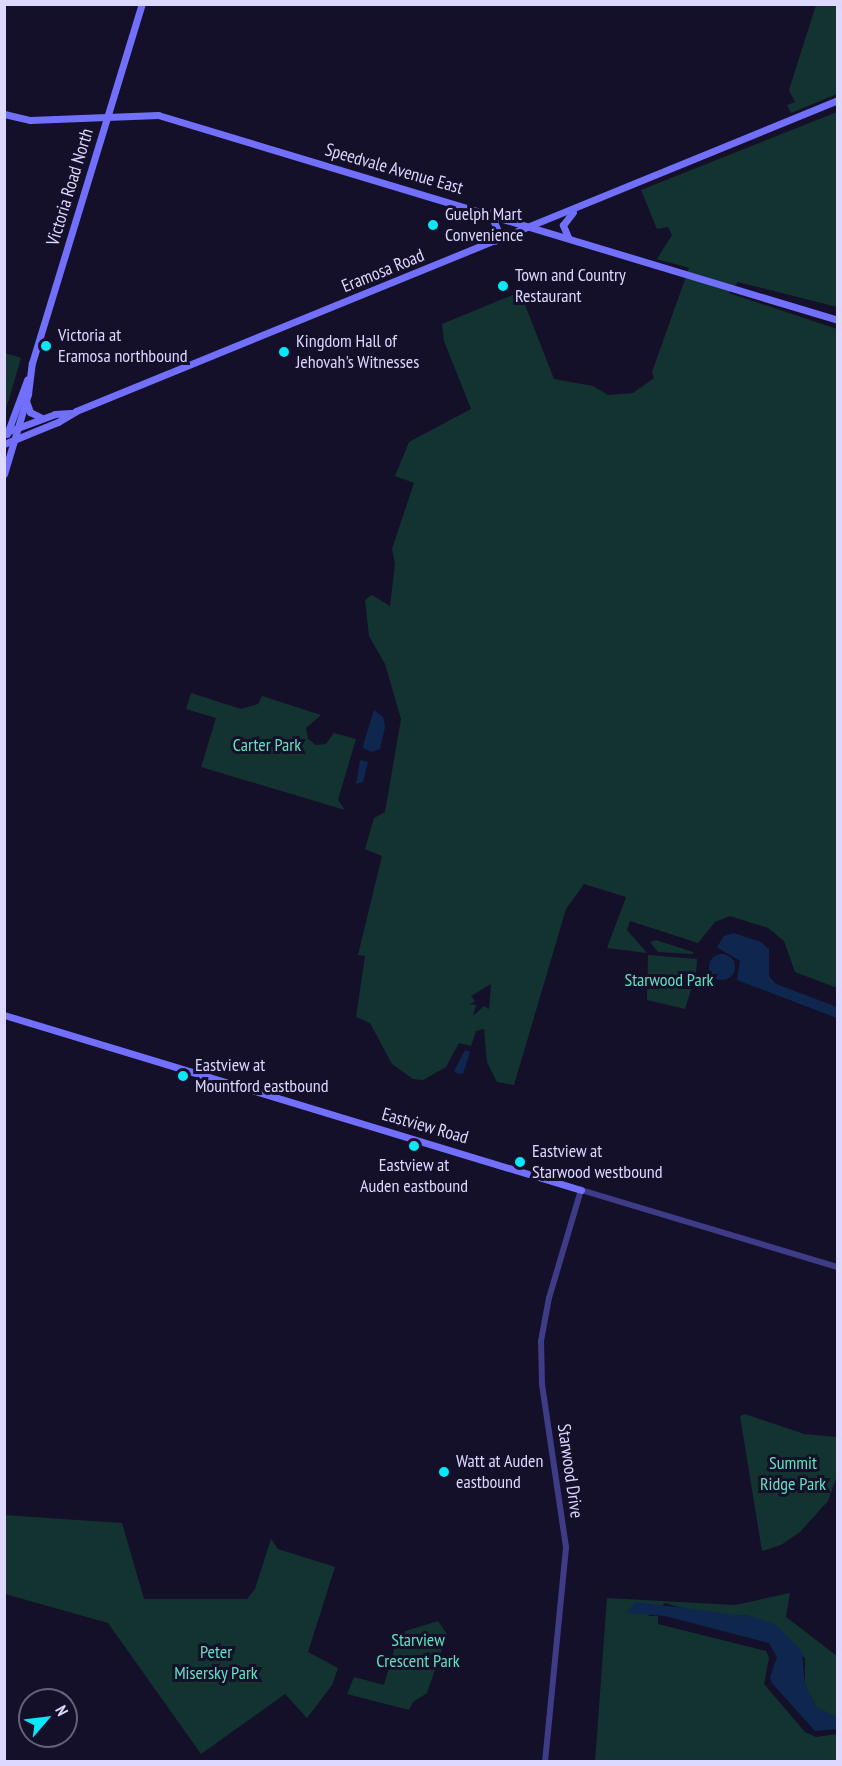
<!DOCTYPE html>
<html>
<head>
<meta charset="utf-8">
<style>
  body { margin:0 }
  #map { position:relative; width:842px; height:1766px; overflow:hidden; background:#141029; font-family:"PT Sans Narrow",sans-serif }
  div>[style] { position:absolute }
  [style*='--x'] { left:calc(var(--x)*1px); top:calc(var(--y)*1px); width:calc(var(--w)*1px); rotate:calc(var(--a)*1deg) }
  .green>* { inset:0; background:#133331 }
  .water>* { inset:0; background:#0f274e }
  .round { border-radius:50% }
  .tertiary>* { height:6px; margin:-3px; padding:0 3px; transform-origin:3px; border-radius:3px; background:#3e3b87 }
  .secondary>* { height:7px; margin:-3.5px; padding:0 3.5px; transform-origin:3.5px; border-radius:3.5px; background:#716fff }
  .dots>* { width:16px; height:16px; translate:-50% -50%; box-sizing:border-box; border:3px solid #141029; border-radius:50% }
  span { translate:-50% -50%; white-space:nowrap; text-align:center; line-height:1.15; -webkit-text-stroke:6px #141029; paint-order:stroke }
  .street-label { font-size:18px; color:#dcd8ff }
  .poi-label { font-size:18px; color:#dcd8ff }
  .left { translate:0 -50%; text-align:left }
  .park-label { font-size:18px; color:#63e0c0 }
  .frame { position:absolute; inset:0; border:6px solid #dcd8ff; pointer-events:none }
  .north { position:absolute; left:18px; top:1688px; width:60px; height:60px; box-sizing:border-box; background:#141029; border:2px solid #64607f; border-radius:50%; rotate:62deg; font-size:16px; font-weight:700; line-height:24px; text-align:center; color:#dcd8ff }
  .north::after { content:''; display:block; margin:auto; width:21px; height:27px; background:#05e8fe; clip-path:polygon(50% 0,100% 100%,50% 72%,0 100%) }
</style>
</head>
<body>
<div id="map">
  <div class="green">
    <div style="clip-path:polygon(816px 5px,837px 5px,837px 94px,791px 113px,787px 105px,795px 102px,789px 90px)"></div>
    <div style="clip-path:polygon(evenodd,837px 112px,837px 307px,738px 282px,729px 293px,837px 329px,837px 988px,795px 972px,784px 941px,768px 928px,730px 916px,715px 922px,698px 943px,630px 921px,627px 930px,647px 953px,607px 948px,626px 897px,584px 884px,566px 909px,514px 1085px,497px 1082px,487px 1062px,484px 1029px,476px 1031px,471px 1046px,459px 1043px,446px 1067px,423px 1080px,413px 1079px,392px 1064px,370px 1023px,356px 1017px,365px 956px,358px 955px,382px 856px,365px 849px,374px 818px,385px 812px,401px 719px,385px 664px,369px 636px,365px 600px,372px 595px,390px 606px,395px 564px,392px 549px,414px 483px,395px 476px,409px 442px,471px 409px,444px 341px,442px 324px,520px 292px,554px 379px,593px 386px,608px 395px,633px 393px,654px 378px,652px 372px,689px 268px,657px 259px,672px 235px,668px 227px,657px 229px,641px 190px,837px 112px,491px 984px,489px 1009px,484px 1006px,473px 1016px,476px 1005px,470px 1004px,475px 1001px,471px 996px,491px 984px)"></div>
    <div style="clip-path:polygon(5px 353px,21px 358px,5px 413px,4px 353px)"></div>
    <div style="clip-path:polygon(191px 693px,241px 709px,258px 704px,262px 696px,321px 715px,306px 728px,308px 739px,316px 745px,326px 744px,334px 733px,356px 739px,338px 800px,345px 810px,201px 767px,216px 718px,186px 709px)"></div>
    <div style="clip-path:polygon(656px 940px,693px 952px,693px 954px,658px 952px,650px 942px)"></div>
    <div style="clip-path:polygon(648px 955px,697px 959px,696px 974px,685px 1009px,647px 1000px)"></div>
    <div style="clip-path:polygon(745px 1414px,804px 1434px,837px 1437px,837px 1476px,828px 1501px,800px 1532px,781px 1545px,762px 1551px,740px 1416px)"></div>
    <div style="clip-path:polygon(4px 1515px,122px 1523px,144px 1599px,247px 1599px,255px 1589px,271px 1539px,278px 1549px,335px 1567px,308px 1652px,338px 1668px,332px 1685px,307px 1718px,285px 1694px,201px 1754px,108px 1623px,5px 1594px)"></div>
    <div style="clip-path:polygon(790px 1593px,786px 1617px,837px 1656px,837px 1722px,836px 1717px,817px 1708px,805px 1685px,805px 1658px,749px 1616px,692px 1611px,665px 1603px,648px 1616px,658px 1616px,658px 1624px,766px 1651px,769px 1658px,764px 1684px,805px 1732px,816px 1737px,837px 1734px,837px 1761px,595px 1762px,607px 1598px,735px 1605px)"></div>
    <div style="clip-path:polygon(438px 1621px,447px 1634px,427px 1693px,413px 1702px,409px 1710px,347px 1694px,354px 1677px,384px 1685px,399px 1633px)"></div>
  </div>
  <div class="water">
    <div style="clip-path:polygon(374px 710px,383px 717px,385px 727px,380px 749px,372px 752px,363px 748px,364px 742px)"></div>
    <div style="clip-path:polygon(360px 760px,368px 762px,363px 782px,356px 784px)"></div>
    <div style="clip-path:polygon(734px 933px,761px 942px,769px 949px,769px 976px,776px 984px,837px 1007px,837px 1018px,737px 980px,740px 961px,717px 947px,724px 936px)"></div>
    <div class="round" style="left:709px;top:954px;width:26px;height:26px"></div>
    <div style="clip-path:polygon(465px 1050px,470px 1052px,463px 1074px,456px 1073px,454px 1071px)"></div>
    <div style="clip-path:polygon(635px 1602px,749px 1616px,775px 1624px,802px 1651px,805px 1685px,817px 1708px,836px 1717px,837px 1729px,815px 1731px,772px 1683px,770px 1677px,777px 1657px,769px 1643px,665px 1616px,626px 1613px)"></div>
  </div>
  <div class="tertiary">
    <div style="--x:545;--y:1762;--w:216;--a:-84.4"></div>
    <div style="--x:566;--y:1547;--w:165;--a:-98.4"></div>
    <div style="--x:542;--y:1384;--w:43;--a:-91.3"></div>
    <div style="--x:541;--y:1341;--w:44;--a:-79.5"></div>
    <div style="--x:549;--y:1298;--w:113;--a:-73.5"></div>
    <div style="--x:581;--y:1190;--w:268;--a:16.7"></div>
  </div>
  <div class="secondary">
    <div style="--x:4;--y:114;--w:27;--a:13"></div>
    <div style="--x:30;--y:120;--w:128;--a:-2.2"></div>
    <div style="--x:158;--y:115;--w:710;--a:16.78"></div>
    <div style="--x:490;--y:213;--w:20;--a:66"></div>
    <div style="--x:498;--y:231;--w:10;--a:107"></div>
    <div style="--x:568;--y:237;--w:13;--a:-113"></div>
    <div style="--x:563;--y:225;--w:16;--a:-52"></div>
    <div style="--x:26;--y:401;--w:12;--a:70"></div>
    <div style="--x:30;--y:412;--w:13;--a:27"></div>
    <div style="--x:4;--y:433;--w:54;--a:-20.4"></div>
    <div style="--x:55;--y:414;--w:16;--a:-4"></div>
    <div style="--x:7;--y:434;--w:58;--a:-69.7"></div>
    <div style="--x:4;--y:444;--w:58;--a:-22.2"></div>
    <div style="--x:58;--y:422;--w:21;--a:-31"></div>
    <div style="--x:76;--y:411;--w:823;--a:-22.2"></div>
    <div style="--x:4;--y:474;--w:84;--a:-73.3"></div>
    <div style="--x:28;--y:394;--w:31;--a:-83"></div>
    <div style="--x:32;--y:363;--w:375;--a:-73"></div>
    <div style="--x:4;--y:1015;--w:603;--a:16.87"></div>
  </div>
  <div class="dots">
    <div style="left:433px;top:225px;background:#05e8fe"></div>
    <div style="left:503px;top:286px;background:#05e8fe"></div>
    <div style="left:46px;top:346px;background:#05e8fe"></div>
    <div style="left:284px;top:352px;background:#05e8fe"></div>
    <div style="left:183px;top:1076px;background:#05e8fe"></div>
    <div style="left:414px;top:1146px;background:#05e8fe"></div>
    <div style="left:520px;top:1162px;background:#05e8fe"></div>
    <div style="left:444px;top:1472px;background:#05e8fe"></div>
  </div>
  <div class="street-label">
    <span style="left:394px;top:169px;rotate:16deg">Speedvale Avenue East</span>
    <span style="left:70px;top:187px;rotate:-73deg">Victoria Road North</span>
    <span style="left:383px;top:271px;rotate:-22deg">Eramosa Road</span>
    <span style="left:425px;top:1126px;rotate:16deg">Eastview Road</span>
    <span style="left:570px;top:1471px;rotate:82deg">Starwood Drive</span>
  </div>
  <div class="poi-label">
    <span class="left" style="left:445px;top:225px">Guelph Mart<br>Convenience</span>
    <span class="left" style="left:515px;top:286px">Town and Country<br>Restaurant</span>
    <span class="left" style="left:58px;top:346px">Victoria at<br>Eramosa northbound</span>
    <span class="left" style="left:296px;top:352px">Kingdom Hall of<br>Jehovah's Witnesses</span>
    <span class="left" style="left:195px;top:1076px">Eastview at<br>Mountford eastbound</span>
    <span class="left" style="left:532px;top:1162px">Eastview at<br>Starwood westbound</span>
    <span style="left:414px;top:1176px">Eastview at<br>Auden eastbound</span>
    <span class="left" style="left:456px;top:1472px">Watt at Auden<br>eastbound</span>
  </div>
  <div class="park-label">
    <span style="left:267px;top:745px">Carter Park</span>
    <span style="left:669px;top:980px">Starwood Park</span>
    <span style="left:793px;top:1474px">Summit<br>Ridge Park</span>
    <span style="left:418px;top:1651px">Starview<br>Crescent Park</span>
    <span style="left:216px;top:1663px">Peter<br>Misersky Park</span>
  </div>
  <div class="frame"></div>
  <div class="north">N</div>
</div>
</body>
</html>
